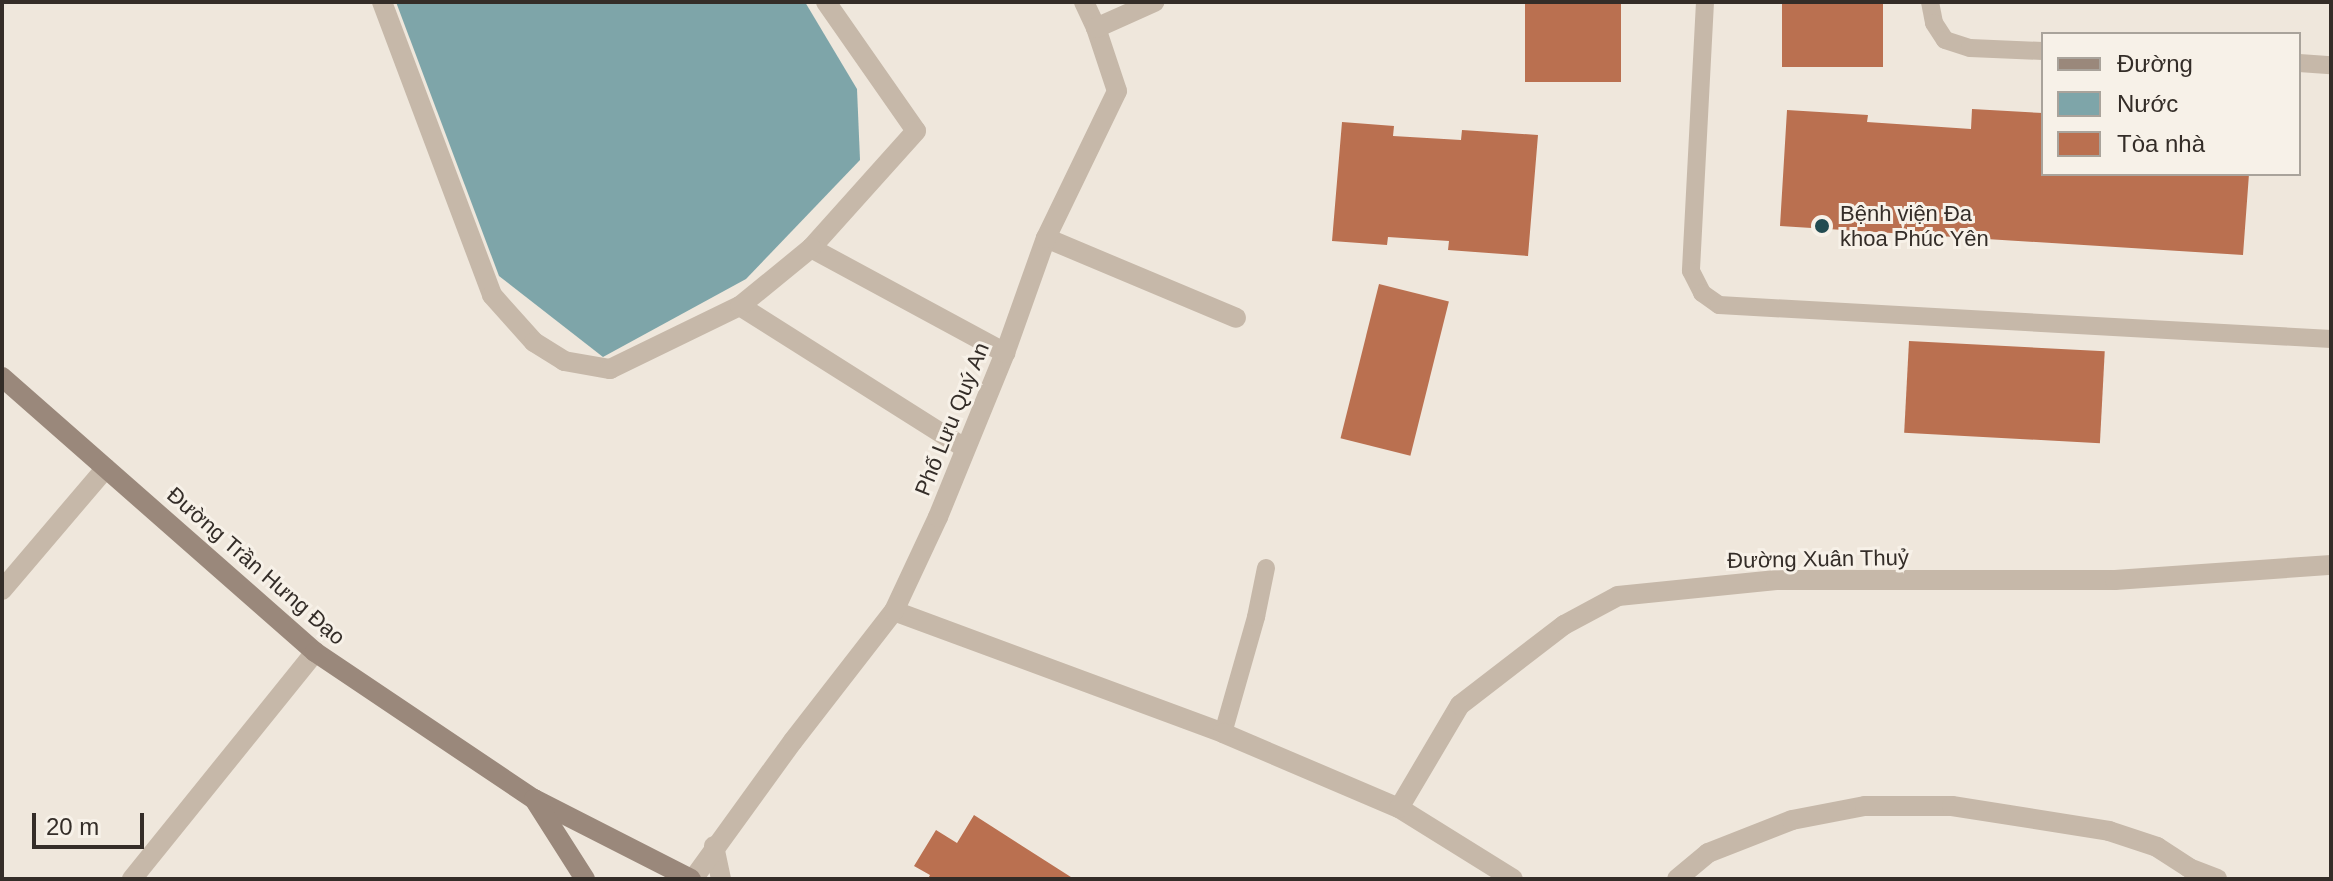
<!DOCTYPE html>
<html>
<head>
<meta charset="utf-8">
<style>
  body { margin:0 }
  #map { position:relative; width:2333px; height:881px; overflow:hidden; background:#efe7dc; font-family:Helvetica,sans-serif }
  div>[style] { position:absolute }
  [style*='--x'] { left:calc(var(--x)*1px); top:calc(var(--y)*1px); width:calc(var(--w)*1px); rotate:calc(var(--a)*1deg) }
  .water>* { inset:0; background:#7ea5a9 }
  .building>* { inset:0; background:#ba7050; transform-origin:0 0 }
  .lane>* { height:18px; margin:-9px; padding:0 9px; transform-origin:9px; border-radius:9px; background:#c6b8a9 }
  .street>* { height:20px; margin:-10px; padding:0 10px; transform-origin:10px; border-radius:10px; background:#c6b8a9 }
  .secondary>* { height:20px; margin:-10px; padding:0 10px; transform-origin:10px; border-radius:10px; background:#9a887b }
  .dots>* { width:22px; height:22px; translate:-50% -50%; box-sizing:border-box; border:4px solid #f7f1e8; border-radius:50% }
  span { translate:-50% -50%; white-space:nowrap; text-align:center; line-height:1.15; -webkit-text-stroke:6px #f7f1e8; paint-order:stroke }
  .poi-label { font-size:22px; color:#342d28 }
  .left { translate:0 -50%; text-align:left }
  .street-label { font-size:22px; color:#342d28 }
  .frame { position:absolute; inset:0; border:4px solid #342d28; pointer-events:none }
  .legend { position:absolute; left:2041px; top:32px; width:260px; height:144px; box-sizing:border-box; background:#f7f1e8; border:2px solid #a9a39b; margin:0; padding:10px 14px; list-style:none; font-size:24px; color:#342d28 }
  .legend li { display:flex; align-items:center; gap:16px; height:40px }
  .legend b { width:40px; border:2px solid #a9a39b }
  .scale { position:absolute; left:32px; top:813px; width:112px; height:36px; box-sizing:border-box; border:4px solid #342d28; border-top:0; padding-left:10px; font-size:24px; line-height:28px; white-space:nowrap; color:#342d28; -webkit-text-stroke:6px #f7f1e8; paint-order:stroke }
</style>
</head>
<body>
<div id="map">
  <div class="water">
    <div style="clip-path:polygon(396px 2px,805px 2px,857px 89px,860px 160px,746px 279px,603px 357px,499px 276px)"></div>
  </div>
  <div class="building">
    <div style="left:1525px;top:2px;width:96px;height:80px"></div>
    <div style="left:1782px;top:2px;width:101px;height:65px"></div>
    <div style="clip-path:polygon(1972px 109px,2043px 113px,2043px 174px,2249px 174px,2243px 255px,1780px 226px,1787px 110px,1868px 115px,1867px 122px,1971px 129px)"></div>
    <div style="clip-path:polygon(1342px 122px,1394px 126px,1393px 136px,1461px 140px,1462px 130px,1538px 135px,1528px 256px,1448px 250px,1449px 241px,1388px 237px,1387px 245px,1332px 241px)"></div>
    <div style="left:1379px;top:284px;width:72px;height:159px;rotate:14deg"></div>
    <div style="left:1909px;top:341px;width:196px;height:92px;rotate:3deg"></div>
    <div style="clip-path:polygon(974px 815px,1074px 879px,928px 879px,930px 875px,914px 866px,936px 830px,957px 843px)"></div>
  </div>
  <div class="lane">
    <div style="--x:1705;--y:2;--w:269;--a:93"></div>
    <div style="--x:1691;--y:271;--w:25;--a:63"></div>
    <div style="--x:1702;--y:293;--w:21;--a:35"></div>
    <div style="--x:1719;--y:305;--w:613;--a:3.18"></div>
    <div style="--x:1930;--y:2;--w:21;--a:79"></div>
    <div style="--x:1934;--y:23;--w:20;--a:57"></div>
    <div style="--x:1945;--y:40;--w:26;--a:18"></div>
    <div style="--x:1970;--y:48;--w:73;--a:2.4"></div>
    <div style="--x:2299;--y:63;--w:32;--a:4"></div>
    <div style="--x:1223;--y:733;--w:121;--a:-74.1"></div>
    <div style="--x:1256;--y:617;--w:50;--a:-78.5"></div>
  </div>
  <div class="street">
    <div style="--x:382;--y:2;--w:313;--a:69.4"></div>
    <div style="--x:492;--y:295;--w:63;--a:48.2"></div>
    <div style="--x:534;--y:342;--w:36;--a:32"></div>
    <div style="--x:564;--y:361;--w:47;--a:9.9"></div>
    <div style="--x:610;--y:369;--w:144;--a:-25.9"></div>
    <div style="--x:740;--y:306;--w:266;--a:32.3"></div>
    <div style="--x:826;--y:2;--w:157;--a:55.1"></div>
    <div style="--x:916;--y:131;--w:157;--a:131.9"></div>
    <div style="--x:811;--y:248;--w:221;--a:28.4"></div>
    <div style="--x:1084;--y:2;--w:29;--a:65"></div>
    <div style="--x:1046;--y:238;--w:206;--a:22.8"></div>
    <div style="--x:740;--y:306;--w:92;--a:-39.2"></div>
    <div style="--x:2;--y:590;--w:160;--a:-49.6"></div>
    <div style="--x:894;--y:611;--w:351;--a:20.3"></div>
    <div style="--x:1223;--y:733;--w:191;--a:23.1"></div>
    <div style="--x:1399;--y:808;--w:134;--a:31.9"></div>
    <div style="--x:1399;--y:808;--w:120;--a:-59.4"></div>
    <div style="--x:1460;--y:705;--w:131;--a:-37.6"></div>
    <div style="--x:1564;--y:625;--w:61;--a:-28.2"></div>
    <div style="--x:1618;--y:596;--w:159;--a:-5.8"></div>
    <div style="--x:1776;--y:580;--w:339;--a:0"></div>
    <div style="--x:2115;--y:580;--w:217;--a:-4"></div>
    <div style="--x:714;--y:846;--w:34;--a:78"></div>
    <div style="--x:132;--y:879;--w:292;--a:-51.1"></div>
    <div style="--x:693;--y:879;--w:170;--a:-54.1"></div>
    <div style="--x:793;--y:741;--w:165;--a:-52.2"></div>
    <div style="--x:894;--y:611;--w:104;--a:-64.9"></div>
    <div style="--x:938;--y:517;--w:177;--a:-67.8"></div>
    <div style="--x:1005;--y:353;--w:122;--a:-70.4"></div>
    <div style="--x:1046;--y:238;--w:163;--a:-64.2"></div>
    <div style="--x:1117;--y:91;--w:66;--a:-108.4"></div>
    <div style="--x:1096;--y:28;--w:64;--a:-24.1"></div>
    <div style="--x:1677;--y:879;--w:40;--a:-40"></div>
    <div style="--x:1708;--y:853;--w:90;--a:-21.4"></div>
    <div style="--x:1792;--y:820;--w:74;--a:-10.9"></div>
    <div style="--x:1865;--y:806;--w:87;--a:0"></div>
    <div style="--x:1952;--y:806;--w:159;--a:9"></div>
    <div style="--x:2109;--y:831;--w:51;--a:18.4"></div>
    <div style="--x:2157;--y:847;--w:38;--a:33"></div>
    <div style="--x:2189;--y:868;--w:30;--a:21"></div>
  </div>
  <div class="secondary">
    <div style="--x:2;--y:377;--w:417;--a:41.3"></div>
    <div style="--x:315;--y:652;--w:264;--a:33.9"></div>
    <div style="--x:534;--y:799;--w:176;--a:27"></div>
    <div style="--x:534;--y:799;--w:95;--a:57.5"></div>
  </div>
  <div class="dots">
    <div style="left:1822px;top:226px;background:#224b51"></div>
  </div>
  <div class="poi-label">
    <span class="left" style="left:1840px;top:226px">Bệnh viện Đa<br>khoa Phúc Yên</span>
  </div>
  <div class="street-label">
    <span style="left:952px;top:419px;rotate:-68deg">Phố Lưu Quý An</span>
    <span style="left:1818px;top:559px;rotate:-1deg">Đường Xuân Thuỷ</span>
    <span style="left:256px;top:566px;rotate:41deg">Đường Trần Hưng Đạo</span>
  </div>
  <div class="frame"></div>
  <ul class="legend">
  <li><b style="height:10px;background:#9a887b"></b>Đường</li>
  <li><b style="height:22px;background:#7ea5a9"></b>Nước</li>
  <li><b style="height:22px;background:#ba7050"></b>Tòa nhà</li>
  </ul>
  <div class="scale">20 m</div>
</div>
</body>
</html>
